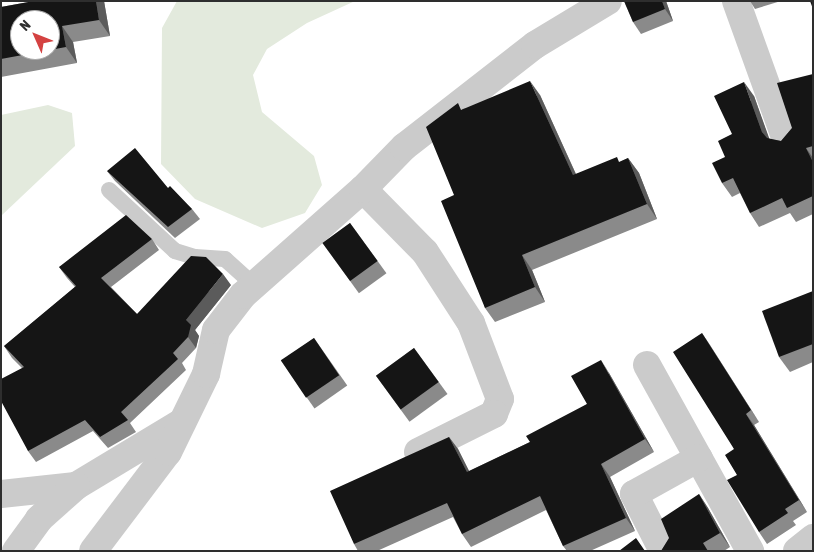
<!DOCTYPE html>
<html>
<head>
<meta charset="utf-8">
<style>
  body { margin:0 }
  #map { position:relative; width:814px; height:552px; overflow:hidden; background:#fff; font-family:"Asap Condensed",sans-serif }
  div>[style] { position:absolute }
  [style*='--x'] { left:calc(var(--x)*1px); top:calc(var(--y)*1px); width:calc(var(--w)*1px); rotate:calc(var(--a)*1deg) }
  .green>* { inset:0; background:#e3eadd }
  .lane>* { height:16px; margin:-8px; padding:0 8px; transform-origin:8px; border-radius:8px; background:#cbcbcb }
  .street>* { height:28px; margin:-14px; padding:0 14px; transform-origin:14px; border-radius:14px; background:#cbcbcb }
  .wall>* { inset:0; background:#8a8a8a; transform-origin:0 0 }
  .shaded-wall>* { inset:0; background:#5b5b5b }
  .building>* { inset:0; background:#151515; transform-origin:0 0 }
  span { translate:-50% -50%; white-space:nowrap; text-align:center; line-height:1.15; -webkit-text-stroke:5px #fff; paint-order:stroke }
  .frame { position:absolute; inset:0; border:2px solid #2e2e2e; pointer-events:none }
  .north { position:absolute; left:10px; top:10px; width:50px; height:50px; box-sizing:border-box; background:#fff; border:1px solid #ababab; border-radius:50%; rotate:314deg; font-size:14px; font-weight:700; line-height:20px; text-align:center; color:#2e2e2e }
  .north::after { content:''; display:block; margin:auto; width:18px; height:22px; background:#d44241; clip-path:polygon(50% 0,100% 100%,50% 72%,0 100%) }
</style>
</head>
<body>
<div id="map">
  <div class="green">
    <div style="clip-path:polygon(177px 1px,355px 1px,307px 23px,267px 49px,253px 75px,262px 112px,314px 156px,322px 185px,305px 213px,262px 228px,195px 199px,161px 164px,162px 28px)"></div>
    <div style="clip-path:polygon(48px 105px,72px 113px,75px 146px,1px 216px,1px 115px)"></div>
  </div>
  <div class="lane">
    <div style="--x:109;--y:190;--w:90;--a:42.7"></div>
    <div style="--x:175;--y:251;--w:21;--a:17"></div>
    <div style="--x:195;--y:257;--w:30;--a:4"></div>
    <div style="--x:225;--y:259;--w:39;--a:42"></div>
  </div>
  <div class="street">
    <div style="--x:736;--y:1;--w:148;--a:70.2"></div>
    <div style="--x:363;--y:189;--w:88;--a:45.5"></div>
    <div style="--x:425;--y:252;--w:85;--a:57.1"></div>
    <div style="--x:471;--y:323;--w:81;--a:69.1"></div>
    <div style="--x:500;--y:399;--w:16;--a:112"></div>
    <div style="--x:494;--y:414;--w:85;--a:153.4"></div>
    <div style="--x:647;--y:365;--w:213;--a:61"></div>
    <div style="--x:1;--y:494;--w:75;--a:-6.1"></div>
    <div style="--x:76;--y:486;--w:124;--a:-31.1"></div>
    <div style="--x:16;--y:551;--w:39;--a:-54"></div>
    <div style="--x:39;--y:519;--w:50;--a:-41.7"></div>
    <div style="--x:93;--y:551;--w:124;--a:-52.9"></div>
    <div style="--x:168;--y:452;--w:87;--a:-64"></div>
    <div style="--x:206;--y:374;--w:45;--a:-77.2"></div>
    <div style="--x:216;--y:330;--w:44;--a:-52.4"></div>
    <div style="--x:243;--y:295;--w:160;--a:-41.5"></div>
    <div style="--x:363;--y:189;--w:59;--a:-45.7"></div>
    <div style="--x:404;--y:147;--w:166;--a:-37.9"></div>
    <div style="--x:535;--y:45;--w:85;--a:-31.1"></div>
    <div style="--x:663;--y:551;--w:64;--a:-117"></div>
    <div style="--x:634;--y:494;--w:74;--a:-29"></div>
    <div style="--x:797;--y:551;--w:21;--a:-39"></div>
  </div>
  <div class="wall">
    <div style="clip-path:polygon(34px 1px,104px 1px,110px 36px,73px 42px,77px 63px,1px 77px,1px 7px)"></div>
    <div style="clip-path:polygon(624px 1px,666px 1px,673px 21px,641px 34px,633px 22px)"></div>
    <div style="clip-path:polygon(750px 1px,781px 1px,755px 9px)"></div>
    <div style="clip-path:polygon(813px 74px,813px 214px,796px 222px,790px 213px,759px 227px,750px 213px,740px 193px,732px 197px,722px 183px,725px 157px,732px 134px,754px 96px,769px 139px,781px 141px,792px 128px)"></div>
    <div style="clip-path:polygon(540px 95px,576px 174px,620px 162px,628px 158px,639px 173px,657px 219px,532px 270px,545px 302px,495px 322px,485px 308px,454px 195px,462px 109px)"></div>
    <div style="clip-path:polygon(107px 171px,168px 188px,192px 209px,200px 219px,175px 238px,115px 181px)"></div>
    <div style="left:350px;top:223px;width:62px;height:34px;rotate:54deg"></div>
    <div style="clip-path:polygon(152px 239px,159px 250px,111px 287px,137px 314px,231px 285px,195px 330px,199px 336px,196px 348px,182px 363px,186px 370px,130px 423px,136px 432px,108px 448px,93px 431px,36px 462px,28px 451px,22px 368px,12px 358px,4px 346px,75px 287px,67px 278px,59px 267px)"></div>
    <div style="clip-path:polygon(813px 291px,813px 362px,790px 372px,779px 357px)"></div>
    <div style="clip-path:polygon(702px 333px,759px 422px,754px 425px,807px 512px,793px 521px,796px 525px,767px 544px,759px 532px,737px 475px,734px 449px)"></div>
    <div style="left:314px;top:338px;width:58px;height:40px;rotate:55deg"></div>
    <div style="left:414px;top:348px;width:57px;height:47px;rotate:54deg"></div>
    <div style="clip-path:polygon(609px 373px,654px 452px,610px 477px,635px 531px,590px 551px,567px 551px,563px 546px,546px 510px,471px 547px,462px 534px,453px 517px,377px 551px,358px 551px,354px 544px,449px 437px,458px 449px,469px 471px,530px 442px,587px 404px)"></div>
    <div style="clip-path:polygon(699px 494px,708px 508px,730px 547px,724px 551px,661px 551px)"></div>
  </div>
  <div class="shaded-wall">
    <div style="clip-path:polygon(96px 1px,104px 1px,110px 36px,99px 20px)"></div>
    <div style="clip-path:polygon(662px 1px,666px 1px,673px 21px,665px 9px)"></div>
    <div style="clip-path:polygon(62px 26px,73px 42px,77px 63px,66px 47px)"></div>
    <div style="clip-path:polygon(530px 81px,540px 95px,583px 190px,573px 175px)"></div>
    <div style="clip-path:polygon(744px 82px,754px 96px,772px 146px,762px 132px)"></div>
    <div style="clip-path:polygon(806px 148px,813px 158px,813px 162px)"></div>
    <div style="clip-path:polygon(628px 158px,639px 173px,657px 219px,647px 204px)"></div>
    <div style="clip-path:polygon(522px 255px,532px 270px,545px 302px,535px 287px)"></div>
    <div style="clip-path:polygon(223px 274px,231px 285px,195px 330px,199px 336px,196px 348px,188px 337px,186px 320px)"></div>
    <div style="clip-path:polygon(702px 333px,710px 345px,759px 422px,751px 410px)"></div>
    <div style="clip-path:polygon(601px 360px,609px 373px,654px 452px,645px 439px)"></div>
    <div style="clip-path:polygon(746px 414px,754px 425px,807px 512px,799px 500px)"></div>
    <div style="clip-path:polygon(449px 437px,458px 449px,476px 485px,467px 472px)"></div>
    <div style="clip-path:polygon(601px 464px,610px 477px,635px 531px,626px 518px)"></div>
    <div style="clip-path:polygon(699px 494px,708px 508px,730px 547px,720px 533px)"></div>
  </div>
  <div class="building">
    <div style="clip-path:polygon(evenodd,34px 1px,96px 1px,99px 20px,62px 26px,66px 47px,1px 59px,1px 7px,34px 1px,20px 20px,50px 20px,50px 50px,20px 50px,20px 20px)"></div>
    <div style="clip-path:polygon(624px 1px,662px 1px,665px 9px,633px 22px)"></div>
    <div style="clip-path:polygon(810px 1px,813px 1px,813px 9px)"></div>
    <div style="clip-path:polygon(813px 74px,813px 146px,806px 148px,813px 162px,813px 196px,787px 208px,782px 198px,750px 213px,733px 178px,722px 183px,712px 163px,725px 157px,718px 141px,732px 134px,714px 96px,744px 82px,762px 132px,767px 138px,781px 141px,792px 128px,777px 83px)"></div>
    <div style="clip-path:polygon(530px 81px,573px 175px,617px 157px,619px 162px,628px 158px,647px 204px,522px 255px,535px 287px,485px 308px,441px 201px,454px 195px,426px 127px,458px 103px,461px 110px)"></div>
    <div style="clip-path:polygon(135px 148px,168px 188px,170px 186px,192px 209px,168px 227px,107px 171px)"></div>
    <div style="clip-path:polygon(126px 215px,152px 239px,101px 278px,137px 314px,191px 256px,206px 257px,223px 274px,186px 320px,191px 325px,188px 337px,173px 353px,178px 359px,121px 412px,128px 420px,100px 437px,85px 420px,28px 451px,1px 401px,1px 379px,24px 367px,4px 346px,76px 286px,59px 267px)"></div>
    <div style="left:350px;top:223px;width:47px;height:34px;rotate:54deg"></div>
    <div style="clip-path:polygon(813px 291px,813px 344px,779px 357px,762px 311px)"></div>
    <div style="clip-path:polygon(702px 333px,751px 410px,746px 414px,799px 500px,785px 509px,788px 513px,759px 532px,727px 480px,737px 475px,725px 455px,734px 449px,673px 352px)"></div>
    <div style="left:314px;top:338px;width:45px;height:40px;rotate:56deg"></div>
    <div style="left:414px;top:348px;width:42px;height:47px;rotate:54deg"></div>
    <div style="clip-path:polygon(601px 360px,645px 439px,601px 464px,626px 518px,563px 546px,540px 496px,462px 534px,447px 503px,354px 544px,330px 491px,449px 437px,467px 472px,530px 442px,526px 436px,587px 404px,571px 376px)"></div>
    <div style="clip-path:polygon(699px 494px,720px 533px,703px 543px,708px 551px,661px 551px,669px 538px,661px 519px)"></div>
    <div style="clip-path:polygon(636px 538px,645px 551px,655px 551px,619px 551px)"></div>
  </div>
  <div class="frame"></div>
  <div class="north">N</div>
</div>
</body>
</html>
